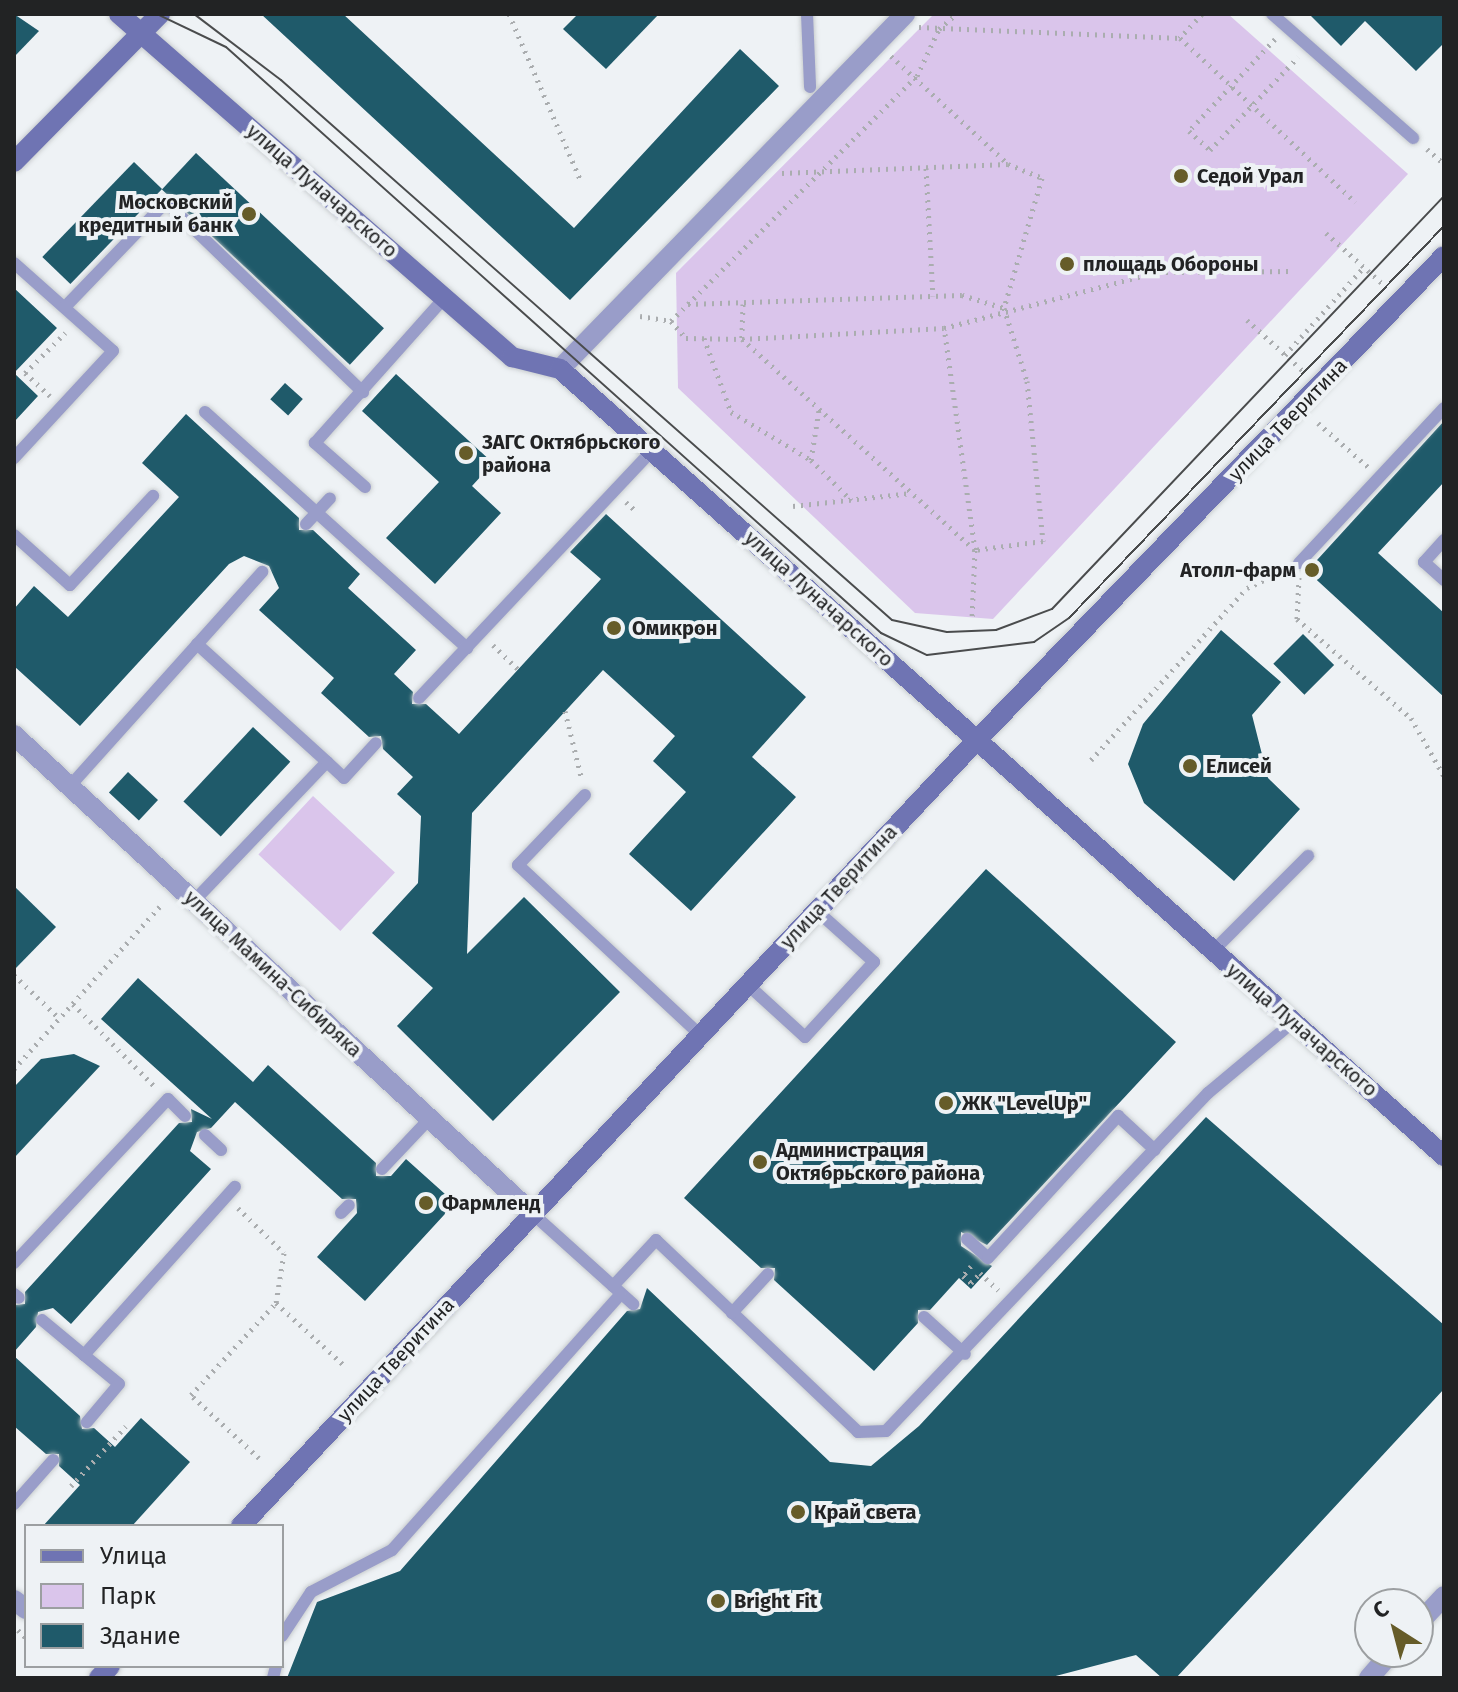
<!DOCTYPE html>
<html>
<head>
<meta charset="utf-8">
<style>
  body { margin:0 }
  #map { position:relative; width:1458px; height:1692px; overflow:hidden; background:#eef2f5; font-family:"Fira Sans",sans-serif }
  div>[style] { position:absolute }
  [style*='--x'] { left:calc(var(--x)*1px); top:calc(var(--y)*1px); width:calc(var(--w)*1px); rotate:calc(var(--a)*1deg) }
  .green>* { inset:0; background:#dac5eb; transform-origin:0 0 }
  .building>* { inset:0; background:#1f5a6a; transform-origin:0 0 }
  .path>* { height:5px; margin-top:-2.5px; transform-origin:0; background:repeating-linear-gradient(90deg,#aaadaf 0 2px,transparent 0 8px) }
  .roads { filter:drop-shadow(0 0 2px #c9cdcf) drop-shadow(0 0 2px #c9cdcf) }
  .lane>* { height:12px; margin:-6px; padding:0 6px; transform-origin:6px; border-radius:6px; background:#999dc9 }
  .street>* { height:20px; margin:-10px; padding:0 10px; transform-origin:10px; border-radius:10px; background:#999dc9 }
  .secondary>* { height:20px; margin:-10px; padding:0 10px; transform-origin:10px; border-radius:10px; background:#6f74b3 }
  .tram>* { height:2px; margin:-1px; padding:0 1px; transform-origin:1px; border-radius:1px; background:#4a4c4d }
  .dots>* { width:22px; height:22px; translate:-50% -50%; box-sizing:border-box; border:4px solid #eef2f5; border-radius:50% }
  span { translate:-50% -50%; white-space:nowrap; text-align:center; line-height:1.15; -webkit-text-stroke:8px #eef2f5; paint-order:stroke }
  .poi-label { font-size:20px; color:#222324; font-weight:700 }
  .left { translate:0 -50%; text-align:left }
  .right { translate:-100% -50%; text-align:right }
  .street-label { font-size:20px; color:#222324 }
  .frame { position:absolute; inset:0; border:16px solid #222324; pointer-events:none }
  .legend { position:absolute; left:24px; top:1524px; width:260px; height:144px; box-sizing:border-box; background:#eef2f5; border:2px solid #9c9fa1; margin:0; padding:10px 14px; list-style:none; font-size:24px; color:#222324 }
  .legend li { display:flex; align-items:center; gap:16px; height:40px }
  .legend b { width:40px; border:2px solid #9c9fa1 }
  .north { position:absolute; left:1354px; top:1588px; width:80px; height:80px; box-sizing:border-box; background:#eef2f5; border:2px solid #9c9fa1; border-radius:50%; rotate:324deg; font-size:22px; font-weight:700; line-height:32px; text-align:center; color:#222324 }
  .north::after { content:''; display:block; margin:auto; width:28px; height:36px; background:#665c29; clip-path:polygon(50% 0,100% 100%,50% 72%,0 100%) }
</style>
</head>
<body>
<div id="map">
  <div class="green">
    <div style="clip-path:polygon(934px 14px,1228px 14px,1408px 174px,993px 619px,915px 613px,678px 388px,676px 273px)"></div>
    <div style="left:313px;top:796px;width:112px;height:80px;rotate:43deg"></div>
  </div>
  <div class="building">
    <div style="clip-path:polygon(14px 14px,39px 31px,14px 57px)"></div>
    <div style="clip-path:polygon(261px 14px,343px 14px,574px 228px,740px 49px,779px 86px,570px 300px)"></div>
    <div style="clip-path:polygon(578px 14px,659px 14px,606px 69px,563px 29px)"></div>
    <div style="clip-path:polygon(1309px 14px,1444px 14px,1444px 43px,1416px 71px,1365px 21px,1341px 46px)"></div>
    <div style="left:196px;top:153px;width:257px;height:50px;rotate:43deg"></div>
    <div style="left:134px;top:162px;width:39px;height:132px;rotate:44deg"></div>
    <div style="clip-path:polygon(14px 288px,57px 328px,14px 373px,38px 396px,14px 422px)"></div>
    <div style="clip-path:polygon(396px 374px,493px 463px,472px 486px,501px 513px,435px 584px,386px 538px,439px 482px,362px 411px)"></div>
    <div style="left:285px;top:383px;width:24px;height:22px;rotate:42deg"></div>
    <div style="clip-path:polygon(186px 414px,299px 518px,299px 530px,313px 530px,360px 574px,348px 588px,416px 650px,394px 674px,413px 692px,412px 704px,426px 704px,459px 734px,601px 579px,570px 552px,606px 514px,806px 697px,752px 757px,796px 797px,691px 911px,629px 854px,686px 792px,653px 761px,675px 736px,603px 670px,472px 813px,467px 954px,524px 897px,620px 992px,493px 1121px,397px 1026px,433px 988px,372px 933px,418px 883px,421px 816px,397px 794px,413px 777px,383px 749px,381px 736px,369px 737px,321px 693px,334px 678px,259px 610px,279px 588px,269px 566px,244px 556px,229px 564px,80px 726px,14px 666px,14px 609px,34px 586px,68px 617px,179px 497px,142px 463px)"></div>
    <div style="clip-path:polygon(1444px 421px,1444px 482px,1378px 553px,1444px 613px,1444px 697px,1307px 571px)"></div>
    <div style="clip-path:polygon(1221px 630px,1281px 682px,1252px 715px,1268px 778px,1300px 809px,1234px 881px,1144px 803px,1128px 764px,1143px 724px)"></div>
    <div style="left:1303px;top:634px;width:44px;height:42px;rotate:45deg"></div>
    <div style="left:253px;top:727px;width:51px;height:102px;rotate:43deg"></div>
    <div style="left:128px;top:772px;width:41px;height:28px;rotate:43deg"></div>
    <div style="clip-path:polygon(986px 869px,1176px 1042px,987px 1245px,961px 1232px,961px 1246px,992px 1266px,971px 1289px,959px 1278px,930px 1310px,918px 1310px,918px 1323px,874px 1371px,774px 1280px,775px 1268px,761px 1268px,684px 1198px)"></div>
    <div style="clip-path:polygon(14px 886px,56px 927px,14px 970px)"></div>
    <div style="clip-path:polygon(138px 978px,253px 1082px,268px 1065px,376px 1163px,376px 1176px,391px 1176px,406px 1159px,455px 1203px,365px 1301px,317px 1257px,357px 1213px,356px 1199px,342px 1199px,235px 1102px,211px 1128px,197px 1132px,190px 1151px,211px 1169px,71px 1324px,53px 1308px,38px 1312px,36px 1327px,14px 1352px,14px 1305px,25px 1304px,25px 1292px,179px 1123px,192px 1122px,191px 1109px,212px 1119px,101px 1019px)"></div>
    <div style="clip-path:polygon(74px 1054px,100px 1066px,14px 1158px,14px 1087px,41px 1059px)"></div>
    <div style="clip-path:polygon(1206px 1117px,1444px 1325px,1444px 1389px,1176px 1678px,1162px 1678px,1136px 1655px,1048px 1678px,287px 1678px,317px 1602px,400px 1571px,627px 1311px,640px 1309px,647px 1288px,830px 1462px,871px 1466px,919px 1426px)"></div>
    <div style="clip-path:polygon(14px 1356px,80px 1416px,82px 1429px,94px 1428px,115px 1447px,141px 1418px,190px 1462px,132px 1526px,43px 1526px,80px 1485px,59px 1466px,59px 1454px,46px 1454px,14px 1426px)"></div>
  </div>
  <div class="path">
    <div style="--x:509;--y:14;--w:182;--a:66.7"></div>
    <div style="--x:1202;--y:14;--w:33;--a:133"></div>
    <div style="--x:1180;--y:38;--w:240;--a:43.1"></div>
    <div style="--x:919;--y:27;--w:261;--a:2.4"></div>
    <div style="--x:1275;--y:39;--w:126;--a:133.1"></div>
    <div style="--x:1189;--y:131;--w:28;--a:42"></div>
    <div style="--x:1210;--y:150;--w:128;--a:-46.6"></div>
    <div style="--x:891;--y:56;--w:158;--a:42.7"></div>
    <div style="--x:1427;--y:149;--w:23;--a:41"></div>
    <div style="--x:926;--y:168;--w:128;--a:86.9"></div>
    <div style="--x:782;--y:173;--w:226;--a:-2.3"></div>
    <div style="--x:1008;--y:164;--w:37;--a:22"></div>
    <div style="--x:1042;--y:178;--w:135;--a:106.3"></div>
    <div style="--x:1004;--y:308;--w:77;--a:72.5"></div>
    <div style="--x:1027;--y:381;--w:161;--a:84.3"></div>
    <div style="--x:1043;--y:541;--w:69;--a:172.5"></div>
    <div style="--x:975;--y:550;--w:69;--a:92.5"></div>
    <div style="--x:1326;--y:233;--w:79;--a:41.9"></div>
    <div style="--x:688;--y:304;--w:323;--a:-44.9"></div>
    <div style="--x:917;--y:76;--w:52;--a:-64.9"></div>
    <div style="--x:939;--y:29;--w:23;--a:-41"></div>
    <div style="--x:743;--y:304;--w:35;--a:92"></div>
    <div style="--x:742;--y:339;--w:314;--a:42.2"></div>
    <div style="--x:975;--y:550;--w:224;--a:-97.9"></div>
    <div style="--x:640;--y:316;--w:31;--a:9"></div>
    <div style="--x:671;--y:321;--w:24;--a:-45"></div>
    <div style="--x:688;--y:304;--w:274;--a:-1.9"></div>
    <div style="--x:962;--y:295;--w:44;--a:17.2"></div>
    <div style="--x:1247;--y:320;--w:76;--a:42.3"></div>
    <div style="--x:671;--y:321;--w:23;--a:49"></div>
    <div style="--x:686;--y:338;--w:56;--a:1"></div>
    <div style="--x:742;--y:339;--w:202;--a:-3.1"></div>
    <div style="--x:944;--y:328;--w:221;--a:-14.7"></div>
    <div style="--x:1158;--y:272;--w:133;--a:-0.4"></div>
    <div style="--x:704;--y:338;--w:79;--a:70"></div>
    <div style="--x:731;--y:412;--w:93;--a:31"></div>
    <div style="--x:811;--y:460;--w:57;--a:45"></div>
    <div style="--x:1285;--y:355;--w:118;--a:-48.1"></div>
    <div style="--x:50;--y:396;--w:34;--a:-137"></div>
    <div style="--x:25;--y:373;--w:57;--a:-45"></div>
    <div style="--x:1318;--y:423;--w:67;--a:41.3"></div>
    <div style="--x:811;--y:460;--w:51;--a:-80.9"></div>
    <div style="--x:626;--y:502;--w:15;--a:42"></div>
    <div style="--x:793;--y:506;--w:119;--a:-6.3"></div>
    <div style="--x:1299;--y:577;--w:42;--a:92.7"></div>
    <div style="--x:1297;--y:619;--w:151;--a:41"></div>
    <div style="--x:1411;--y:718;--w:67;--a:60.4"></div>
    <div style="--x:493;--y:645;--w:35;--a:44"></div>
    <div style="--x:565;--y:711;--w:71;--a:76.2"></div>
    <div style="--x:1091;--y:760;--w:232;--a:-47.8"></div>
    <div style="--x:1247;--y:588;--w:42;--a:-25.3"></div>
    <div style="--x:14;--y:975;--w:62;--a:43.7"></div>
    <div style="--x:73;--y:1004;--w:120;--a:45.3"></div>
    <div style="--x:14;--y:1069;--w:222;--a:-48.1"></div>
    <div style="--x:238;--y:1208;--w:64;--a:44.4"></div>
    <div style="--x:284;--y:1253;--w:51;--a:99.1"></div>
    <div style="--x:971;--y:1266;--w:13;--a:129"></div>
    <div style="--x:963;--y:1276;--w:11;--a:41"></div>
    <div style="--x:971;--y:1283;--w:13;--a:-48"></div>
    <div style="--x:980;--y:1273;--w:25;--a:43"></div>
    <div style="--x:259;--y:1458;--w:93;--a:-137.2"></div>
    <div style="--x:191;--y:1395;--w:125;--a:-47.3"></div>
    <div style="--x:276;--y:1303;--w:92;--a:42.4"></div>
    <div style="--x:71;--y:1486;--w:81;--a:-47.5"></div>
    <div style="--x:18;--y:1630;--w:11;--a:45"></div>
  </div>
  <div class="roads">
    <div class="lane">
      <div style="--x:807;--y:14;--w:73;--a:87.6"></div>
      <div style="--x:1272;--y:14;--w:188;--a:41.3"></div>
      <div style="--x:14;--y:263;--w:132;--a:41.6"></div>
      <div style="--x:113;--y:351;--w:146;--a:132.8"></div>
      <div style="--x:65;--y:307;--w:146;--a:-46.1"></div>
      <div style="--x:166;--y:202;--w:274;--a:44"></div>
      <div style="--x:205;--y:412;--w:353;--a:42"></div>
      <div style="--x:365;--y:487;--w:67;--a:-138.7"></div>
      <div style="--x:315;--y:443;--w:195;--a:-48.3"></div>
      <div style="--x:306;--y:524;--w:35;--a:-47"></div>
      <div style="--x:14;--y:535;--w:75;--a:41.8"></div>
      <div style="--x:70;--y:585;--w:122;--a:-47"></div>
      <div style="--x:1444;--y:540;--w:30;--a:132"></div>
      <div style="--x:1424;--y:562;--w:27;--a:42"></div>
      <div style="--x:1299;--y:563;--w:212;--a:-46.9"></div>
      <div style="--x:197;--y:644;--w:176;--a:42.2"></div>
      <div style="--x:419;--y:698;--w:341;--a:-46.7"></div>
      <div style="--x:70;--y:786;--w:288;--a:-48.1"></div>
      <div style="--x:585;--y:795;--w:97;--a:133.7"></div>
      <div style="--x:518;--y:865;--w:249;--a:43"></div>
      <div style="--x:194;--y:901;--w:192;--a:-46.3"></div>
      <div style="--x:327;--y:762;--w:23;--a:43"></div>
      <div style="--x:344;--y:778;--w:47;--a:-47.6"></div>
      <div style="--x:1212;--y:952;--w:136;--a:-45"></div>
      <div style="--x:748;--y:985;--w:77;--a:42.4"></div>
      <div style="--x:805;--y:1037;--w:102;--a:-47.4"></div>
      <div style="--x:874;--y:962;--w:76;--a:-138.2"></div>
      <div style="--x:205;--y:1135;--w:22;--a:43"></div>
      <div style="--x:382;--y:1169;--w:70;--a:-46.7"></div>
      <div style="--x:341;--y:1213;--w:11;--a:-45"></div>
      <div style="--x:533;--y:1214;--w:135;--a:42"></div>
      <div style="--x:967;--y:1239;--w:28;--a:42"></div>
      <div style="--x:988;--y:1258;--w:193;--a:-47.5"></div>
      <div style="--x:1118;--y:1116;--w:50;--a:42.6"></div>
      <div style="--x:14;--y:1263;--w:225;--a:-46.8"></div>
      <div style="--x:168;--y:1099;--w:24;--a:45"></div>
      <div style="--x:613;--y:1286;--w:63;--a:-46.9"></div>
      <div style="--x:656;--y:1240;--w:279;--a:43.5"></div>
      <div style="--x:858;--y:1432;--w:28;--a:-2"></div>
      <div style="--x:886;--y:1431;--w:467;--a:-46.4"></div>
      <div style="--x:1208;--y:1093;--w:112;--a:-39.9"></div>
      <div style="--x:14;--y:1294;--w:6;--a:39"></div>
      <div style="--x:732;--y:1313;--w:53;--a:-47.3"></div>
      <div style="--x:924;--y:1317;--w:55;--a:42.1"></div>
      <div style="--x:42;--y:1320;--w:55;--a:39.8"></div>
      <div style="--x:84;--y:1355;--w:226;--a:-48.1"></div>
      <div style="--x:84;--y:1355;--w:45;--a:39.6"></div>
      <div style="--x:119;--y:1384;--w:50;--a:130.1"></div>
      <div style="--x:14;--y:1504;--w:59;--a:-48.4"></div>
      <div style="--x:282;--y:1636;--w:53;--a:-56.6"></div>
      <div style="--x:311;--y:1592;--w:91;--a:-27.4"></div>
      <div style="--x:392;--y:1550;--w:343;--a:-48.2"></div>
      <div style="--x:273;--y:1678;--w:12;--a:-76"></div>
    </div>
    <div class="street">
      <div style="--x:560;--y:369;--w:495;--a:-45.8"></div>
      <div style="--x:14;--y:735;--w:706;--a:42.7"></div>
      <div style="--x:14;--y:1600;--w:15;--a:37"></div>
      <div style="--x:1418;--y:1624;--w:38;--a:-47"></div>
      <div style="--x:1369;--y:1678;--w:35;--a:-49"></div>
    </div>
    <div class="secondary">
      <div style="--x:119;--y:14;--w:522;--a:41.11"></div>
      <div style="--x:512;--y:357;--w:49;--a:14"></div>
      <div style="--x:560;--y:369;--w:1184;--a:41.68"></div>
      <div style="--x:14;--y:162;--w:208;--a:-45.4"></div>
      <div style="--x:241;--y:1526;--w:1074;--a:-46.89"></div>
      <div style="--x:975;--y:742;--w:675;--a:-46.02"></div>
      <div style="--x:99;--y:1678;--w:16;--a:-47"></div>
    </div>
  </div>
  <div class="tram">
    <div style="--x:157;--y:14;--w:76;--a:25.6"></div>
    <div style="--x:226;--y:47;--w:879;--a:41.82"></div>
    <div style="--x:881;--y:633;--w:51;--a:25.6"></div>
    <div style="--x:927;--y:655;--w:108;--a:-6.9"></div>
    <div style="--x:1034;--y:642;--w:42;--a:-34.4"></div>
    <div style="--x:1069;--y:618;--w:542;--a:-46.27"></div>
    <div style="--x:194;--y:14;--w:109;--a:37.2"></div>
    <div style="--x:281;--y:80;--w:815;--a:41.47"></div>
    <div style="--x:892;--y:620;--w:56;--a:12.3"></div>
    <div style="--x:947;--y:632;--w:49;--a:-2.3"></div>
    <div style="--x:996;--y:630;--w:60;--a:-20.6"></div>
    <div style="--x:1052;--y:609;--w:569;--a:-46.49"></div>
  </div>
  <div class="dots">
    <div style="left:1181px;top:176px;background:#665c29"></div>
    <div style="left:249px;top:214px;background:#665c29"></div>
    <div style="left:1067px;top:264px;background:#665c29"></div>
    <div style="left:466px;top:453px;background:#665c29"></div>
    <div style="left:1312px;top:570px;background:#665c29"></div>
    <div style="left:614px;top:628px;background:#665c29"></div>
    <div style="left:1190px;top:766px;background:#665c29"></div>
    <div style="left:946px;top:1103px;background:#665c29"></div>
    <div style="left:760px;top:1162px;background:#665c29"></div>
    <div style="left:426px;top:1203px;background:#665c29"></div>
    <div style="left:798px;top:1512px;background:#665c29"></div>
    <div style="left:718px;top:1601px;background:#665c29"></div>
  </div>
  <div class="poi-label">
    <span class="left" style="left:1197px;top:176px">Седой Урал</span>
    <span class="right" style="left:233px;top:214px">Московский<br>кредитный банк</span>
    <span class="left" style="left:1083px;top:264px">площадь Обороны</span>
    <span class="left" style="left:482px;top:454px">ЗАГС Октябрьского<br>района</span>
    <span class="right" style="left:1296px;top:570px">Атолл-фарм</span>
    <span class="left" style="left:632px;top:628px">Омикрон</span>
    <span class="left" style="left:1206px;top:766px">Елисей</span>
    <span class="left" style="left:962px;top:1103px">ЖК "LevelUp"</span>
    <span class="left" style="left:776px;top:1162px">Администрация<br>Октябрьского района</span>
    <span class="left" style="left:442px;top:1203px">Фармленд</span>
    <span class="left" style="left:814px;top:1512px">Край света</span>
    <span class="left" style="left:734px;top:1601px">Bright Fit</span>
  </div>
  <div class="street-label">
    <span style="left:322px;top:191px;rotate:41deg">улица Луначарского</span>
    <span style="left:1288px;top:420px;rotate:-46deg">улица Тверитина</span>
    <span style="left:819px;top:599px;rotate:42deg">улица Луначарского</span>
    <span style="left:839px;top:887px;rotate:-47deg">улица Тверитина</span>
    <span style="left:273px;top:974px;rotate:43deg">улица Мамина-Сибиряка</span>
    <span style="left:1302px;top:1030px;rotate:41deg">улица Луначарского</span>
    <span style="left:396px;top:1360px;rotate:-47deg">улица Тверитина</span>
  </div>
  <div class="frame"></div>
  <ul class="legend">
  <li><b style="height:10px;background:#6f74b3"></b>Улица</li>
  <li><b style="height:22px;background:#dac5eb"></b>Парк</li>
  <li><b style="height:22px;background:#1f5a6a"></b>Здание</li>
  </ul>
  <div class="north">С</div>
</div>
</body>
</html>
